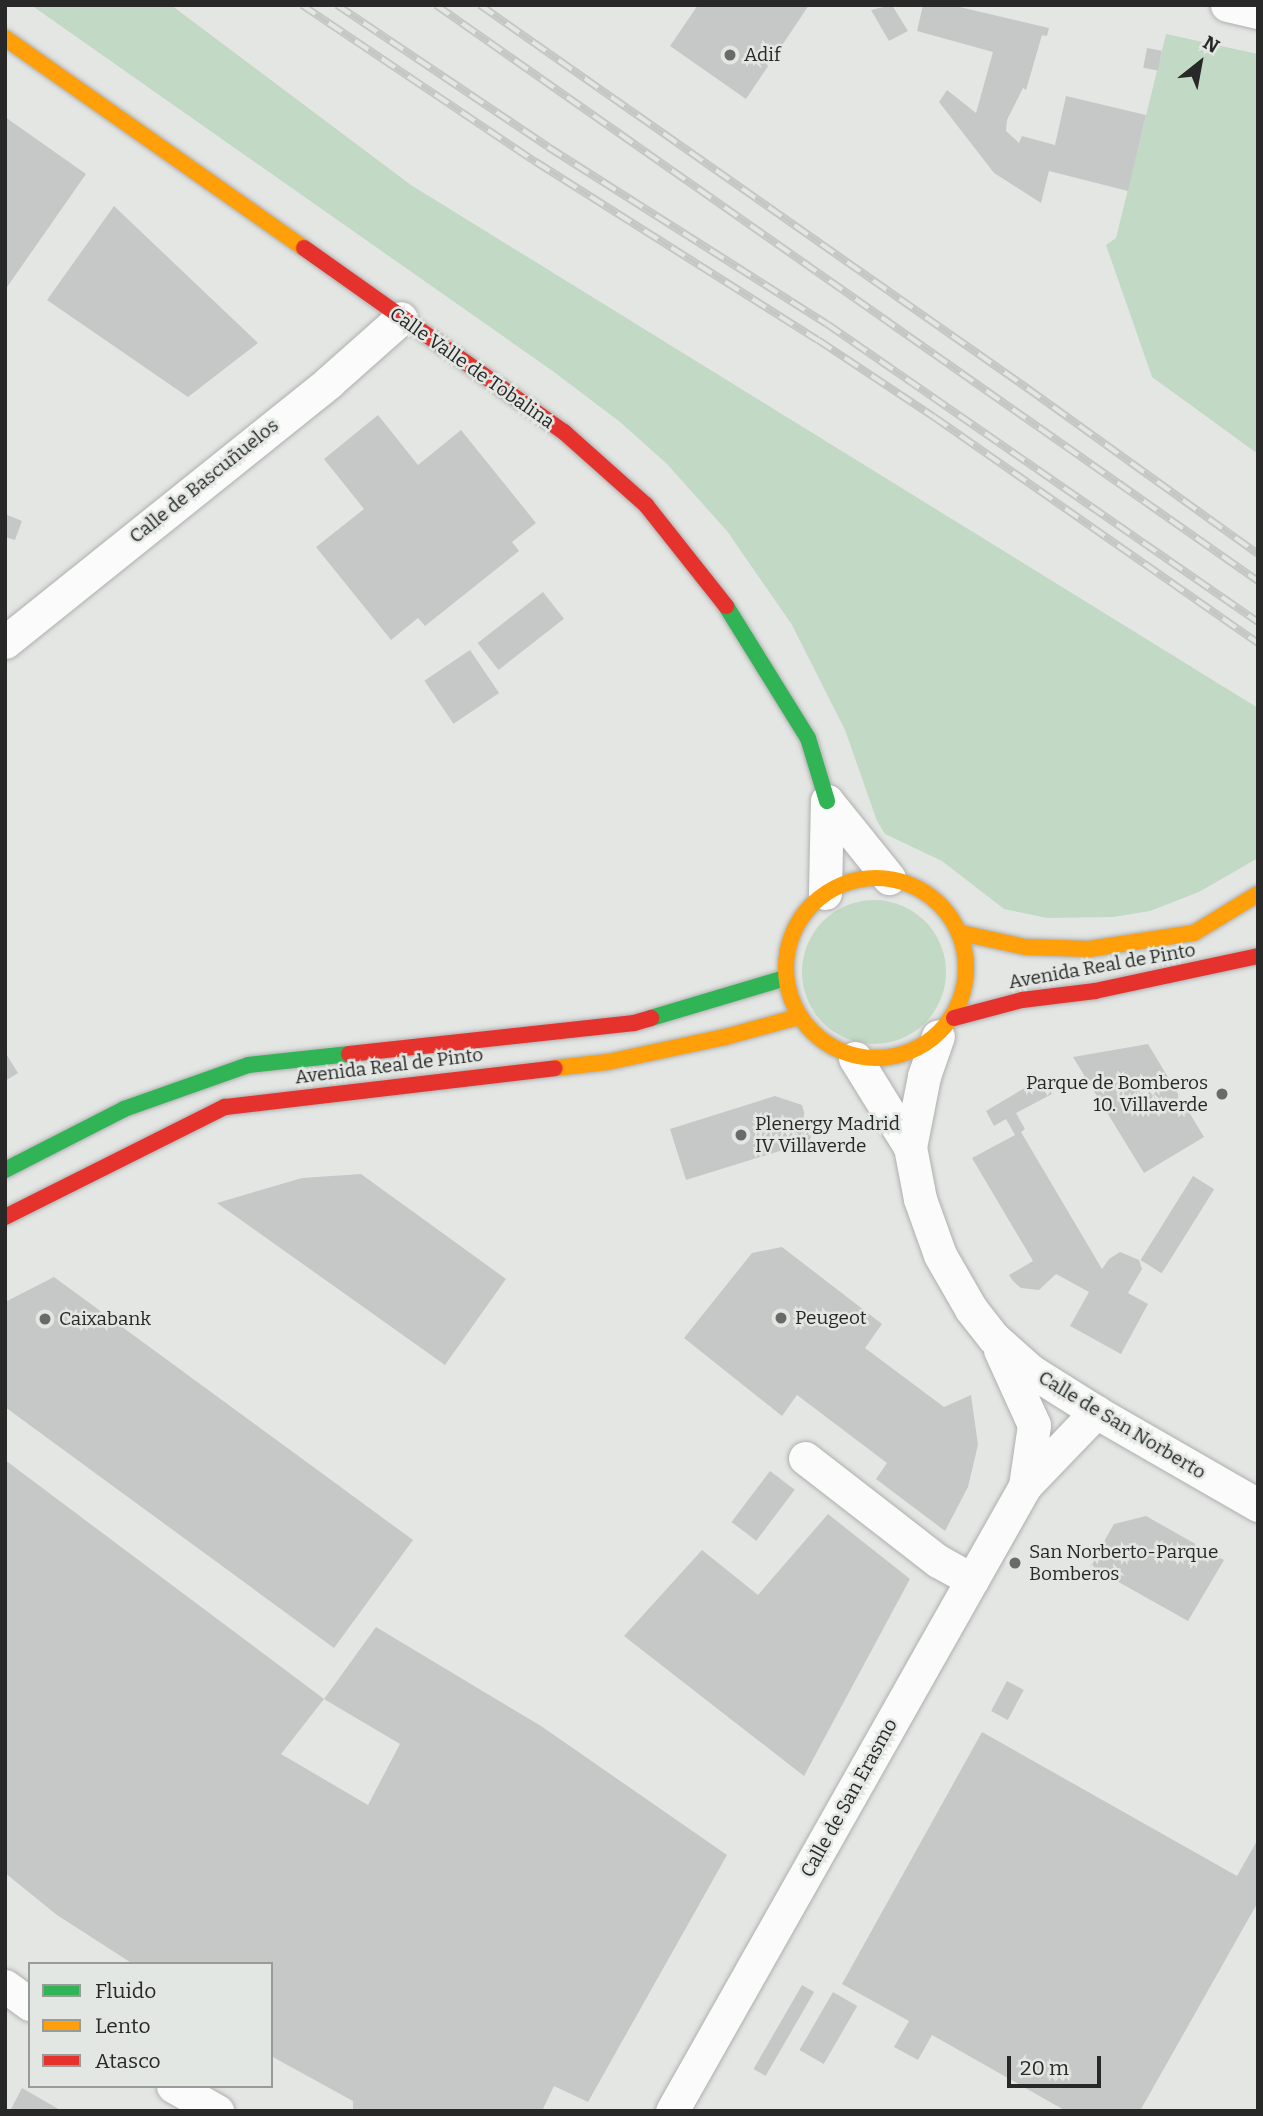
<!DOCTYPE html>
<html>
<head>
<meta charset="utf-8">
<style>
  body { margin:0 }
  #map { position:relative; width:1263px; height:2116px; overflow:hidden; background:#e4e6e4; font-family:Bitter,serif }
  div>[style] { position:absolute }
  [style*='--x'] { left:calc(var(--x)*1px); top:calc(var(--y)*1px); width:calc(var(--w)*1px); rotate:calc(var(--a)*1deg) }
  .green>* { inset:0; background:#c2d9c6 }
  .round { border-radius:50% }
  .building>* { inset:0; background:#c6c8c7; transform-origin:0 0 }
  .roads { filter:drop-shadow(0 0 2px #aeafae) drop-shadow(0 0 2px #aeafae) }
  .street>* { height:33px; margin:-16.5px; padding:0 16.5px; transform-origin:16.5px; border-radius:16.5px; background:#fbfbfb }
  .fast>* { height:16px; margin:-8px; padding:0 8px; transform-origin:8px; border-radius:8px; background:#30b455 }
  .slow>* { height:16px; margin:-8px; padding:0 8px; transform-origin:8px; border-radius:8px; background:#ff9f0a }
  .slow>.ring { margin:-8px; padding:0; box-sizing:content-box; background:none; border:16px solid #ff9f0a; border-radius:50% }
  .jam>* { height:16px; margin:-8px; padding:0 8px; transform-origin:8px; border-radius:8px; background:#e5322d }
  .rail>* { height:8px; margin-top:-4px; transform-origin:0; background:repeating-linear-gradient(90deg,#e3e7e3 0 16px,#c5c7c5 0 32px); box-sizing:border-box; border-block:2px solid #c5c7c5 }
  .dots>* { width:19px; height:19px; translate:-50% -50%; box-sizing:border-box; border:4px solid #e3e7e3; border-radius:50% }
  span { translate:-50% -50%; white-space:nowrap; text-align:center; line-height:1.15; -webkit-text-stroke:5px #e3e7e3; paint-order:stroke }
  .poi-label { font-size:19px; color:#272827 }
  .left { translate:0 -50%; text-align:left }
  .right { translate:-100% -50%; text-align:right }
  .street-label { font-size:19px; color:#272827 }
  .frame { position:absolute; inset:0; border:7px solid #272827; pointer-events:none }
  .legend { position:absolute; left:28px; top:1962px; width:245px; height:126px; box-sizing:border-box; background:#e3e7e3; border:2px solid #989b98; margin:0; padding:9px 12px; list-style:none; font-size:21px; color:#272827 }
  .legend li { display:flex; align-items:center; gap:14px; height:35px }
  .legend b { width:35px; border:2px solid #989b98 }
  .north { position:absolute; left:1165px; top:28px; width:70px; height:70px; -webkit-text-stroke:5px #e3e7e3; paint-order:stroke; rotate:31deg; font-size:19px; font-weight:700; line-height:28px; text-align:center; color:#272827 }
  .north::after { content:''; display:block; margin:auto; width:24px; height:32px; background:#272827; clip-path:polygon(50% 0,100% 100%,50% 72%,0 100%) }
  .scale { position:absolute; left:1007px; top:2056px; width:94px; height:32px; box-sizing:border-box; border:4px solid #272827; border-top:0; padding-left:9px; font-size:21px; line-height:24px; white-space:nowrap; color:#272827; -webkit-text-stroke:5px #e3e7e3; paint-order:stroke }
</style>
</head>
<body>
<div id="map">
  <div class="green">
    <div style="clip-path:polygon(31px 5px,171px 5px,411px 185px,1258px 708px,1258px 858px,1199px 892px,1150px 911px,1113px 917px,1047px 918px,1004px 909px,942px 861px,885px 834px,877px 821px,845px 730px,792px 625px,727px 531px,667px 464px,620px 422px,554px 372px)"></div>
    <div style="clip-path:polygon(1166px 34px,1258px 54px,1258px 454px,1152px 377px,1106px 245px,1116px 238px)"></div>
    <div class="round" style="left:802px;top:900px;width:144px;height:144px"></div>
  </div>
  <div class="building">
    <div style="clip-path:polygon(698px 5px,809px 5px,746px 99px,670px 46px)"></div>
    <div style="clip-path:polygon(892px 5px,908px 31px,889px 41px,871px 10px)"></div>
    <div style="clip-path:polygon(923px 5px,951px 5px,1049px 28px,1047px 36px,1042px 35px,1026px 90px,1023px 88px,1007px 120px,1006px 131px,1019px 143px,1022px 136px,1055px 145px,1066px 96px,1146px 115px,1128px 191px,1049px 171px,1041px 203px,994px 173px,939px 102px,947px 90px,976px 113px,993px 52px,917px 31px)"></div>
    <div style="left:1147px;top:48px;width:15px;height:20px;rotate:11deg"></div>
    <div style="clip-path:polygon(5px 117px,86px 174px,5px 290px)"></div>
    <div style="clip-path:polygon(114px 206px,258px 343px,188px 397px,47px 300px)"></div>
    <div style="clip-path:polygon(378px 415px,418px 465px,461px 430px,536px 523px,512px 542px,519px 551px,425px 626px,418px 618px,391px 640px,316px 547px,364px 509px,324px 459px)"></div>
    <div style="clip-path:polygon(5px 514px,22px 521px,15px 540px,5px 537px)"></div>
    <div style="left:543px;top:592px;width:34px;height:83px;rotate:52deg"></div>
    <div style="left:470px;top:650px;width:52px;height:55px;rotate:56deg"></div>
    <div style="clip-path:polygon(1148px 1044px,1204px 1137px,1144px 1173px,1073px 1057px)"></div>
    <div style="clip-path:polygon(5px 1052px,18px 1073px,5px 1081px)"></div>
    <div style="clip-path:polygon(1043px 1077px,1052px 1094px,1016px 1113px,1025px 1129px,1021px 1132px,1102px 1269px,1109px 1259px,1120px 1252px,1139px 1260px,1142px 1269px,1128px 1293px,1148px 1304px,1121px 1354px,1070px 1326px,1089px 1292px,1056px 1274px,1039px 1290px,1021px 1288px,1013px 1281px,1009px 1275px,1033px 1261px,972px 1158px,1015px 1135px,1006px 1119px,994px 1126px,986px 1111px)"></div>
    <div style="clip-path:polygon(775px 1096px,802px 1105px,812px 1141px,686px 1180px,670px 1129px)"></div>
    <div style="clip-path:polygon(361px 1174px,506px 1279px,445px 1365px,217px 1203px,302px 1178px)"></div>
    <div style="left:1193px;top:1176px;width:25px;height:99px;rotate:32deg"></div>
    <div style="clip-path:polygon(782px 1247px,882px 1324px,865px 1348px,944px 1407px,971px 1395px,978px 1445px,968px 1487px,945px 1531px,876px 1479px,887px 1463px,797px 1395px,782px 1416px,684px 1338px,752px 1253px)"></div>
    <div style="clip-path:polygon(54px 1277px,413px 1540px,334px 1648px,5px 1407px,5px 1302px)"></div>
    <div style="clip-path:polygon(5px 1460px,324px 1699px,281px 1754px,368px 1805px,400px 1744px,324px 1699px,376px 1627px,541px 1726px,727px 1855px,588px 2102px,554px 2086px,542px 2111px,353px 2111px,353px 2101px,271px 2056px,271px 1964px,133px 1964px,57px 1915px,5px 1873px)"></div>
    <div style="left:770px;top:1471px;width:31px;height:64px;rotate:37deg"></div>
    <div style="clip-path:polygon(828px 1514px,910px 1579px,804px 1776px,624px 1636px,702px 1550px,758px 1595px)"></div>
    <div style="clip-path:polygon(1146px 1516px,1224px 1560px,1188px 1621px,1090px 1566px,1114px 1524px)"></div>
    <div style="left:1007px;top:1681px;width:19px;height:34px;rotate:28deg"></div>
    <div style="clip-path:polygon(982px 1732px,1237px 1876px,1258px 1839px,1258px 1902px,1140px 2111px,1066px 2111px,932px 2035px,918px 2060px,894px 2047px,909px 2021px,842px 1984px)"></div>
    <div style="left:802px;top:1985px;width:14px;height:97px;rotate:30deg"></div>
    <div style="left:833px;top:1992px;width:28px;height:67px;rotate:30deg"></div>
    <div style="clip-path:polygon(22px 2088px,62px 2111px,10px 2111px)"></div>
  </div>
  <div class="roads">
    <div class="street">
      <div style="--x:1227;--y:5;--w:32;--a:13"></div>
      <div style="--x:5;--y:642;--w:415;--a:-38.7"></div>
      <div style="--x:329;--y:382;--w:96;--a:-41.6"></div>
      <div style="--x:825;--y:893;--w:92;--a:-88.8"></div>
      <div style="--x:827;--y:801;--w:99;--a:51.2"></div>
      <div style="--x:855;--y:1058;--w:105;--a:58.3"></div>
      <div style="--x:910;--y:1147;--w:53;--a:79.1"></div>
      <div style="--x:920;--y:1199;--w:59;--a:70.3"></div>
      <div style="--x:940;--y:1255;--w:62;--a:60.1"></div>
      <div style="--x:971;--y:1309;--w:37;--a:52"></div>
      <div style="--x:994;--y:1338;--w:50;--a:41.7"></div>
      <div style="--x:1031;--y:1371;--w:77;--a:32.2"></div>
      <div style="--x:1096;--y:1412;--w:187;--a:29.9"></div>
      <div style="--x:910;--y:1147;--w:72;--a:-78.8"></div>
      <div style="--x:924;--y:1076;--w:42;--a:-70.7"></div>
      <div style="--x:1000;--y:1350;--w:82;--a:65.6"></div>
      <div style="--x:1034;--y:1425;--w:62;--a:98.4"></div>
      <div style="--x:805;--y:1458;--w:168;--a:37.8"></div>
      <div style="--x:938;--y:1561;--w:39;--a:29"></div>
      <div style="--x:5;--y:1986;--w:31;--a:36"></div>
      <div style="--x:173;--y:2086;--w:51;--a:29.6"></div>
      <div style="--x:672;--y:2111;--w:718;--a:-60.54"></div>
      <div style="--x:1025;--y:1486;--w:103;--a:-46.2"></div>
    </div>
    <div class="fast">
      <div style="--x:726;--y:606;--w:155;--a:58.2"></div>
      <div style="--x:808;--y:738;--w:66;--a:73.2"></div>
      <div style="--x:651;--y:1018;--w:140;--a:-16.6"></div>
      <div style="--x:5;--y:1170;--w:134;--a:-27.1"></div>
      <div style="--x:124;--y:1109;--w:132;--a:-19.5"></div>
      <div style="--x:248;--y:1065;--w:102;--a:-6.2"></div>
    </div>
    <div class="slow">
      <div style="--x:5;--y:38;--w:365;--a:35.1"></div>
      <div class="ring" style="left:786px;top:878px;width:164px;height:164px"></div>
      <div style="--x:961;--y:933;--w:66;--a:12.2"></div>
      <div style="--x:1026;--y:947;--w:63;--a:1.8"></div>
      <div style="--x:1089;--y:949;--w:106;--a:-8.7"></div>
      <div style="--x:1194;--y:933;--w:75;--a:-31.4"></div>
      <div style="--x:555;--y:1068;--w:53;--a:-6.5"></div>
      <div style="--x:608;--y:1062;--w:120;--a:-12.1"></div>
      <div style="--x:725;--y:1037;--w:76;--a:-15.3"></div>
    </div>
    <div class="jam">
      <div style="--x:304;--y:248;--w:319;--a:35.3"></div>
      <div style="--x:564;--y:432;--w:110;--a:41.7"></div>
      <div style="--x:646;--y:505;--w:129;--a:51.6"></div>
      <div style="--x:954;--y:1018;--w:70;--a:-14.8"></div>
      <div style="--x:1022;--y:1000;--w:74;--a:-7"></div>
      <div style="--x:1095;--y:991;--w:167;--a:-12.1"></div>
      <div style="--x:349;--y:1054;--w:287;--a:-6.2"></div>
      <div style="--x:634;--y:1023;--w:18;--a:-16"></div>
      <div style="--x:5;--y:1217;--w:246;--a:-26.6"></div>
      <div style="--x:225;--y:1107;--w:332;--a:-6.7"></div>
    </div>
  </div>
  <div class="rail">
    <div style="--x:302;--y:5;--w:282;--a:33.9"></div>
    <div style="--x:536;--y:162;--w:333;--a:32.3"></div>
    <div style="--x:818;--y:340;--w:139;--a:33.6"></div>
    <div style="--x:934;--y:417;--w:395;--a:34.9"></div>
    <div style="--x:337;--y:5;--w:254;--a:33.9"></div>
    <div style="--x:548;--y:147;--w:330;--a:32.4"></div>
    <div style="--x:827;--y:324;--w:524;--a:34.66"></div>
    <div style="--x:436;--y:5;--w:1004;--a:35.02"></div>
    <div style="--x:480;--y:5;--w:668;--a:35"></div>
    <div style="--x:1027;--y:388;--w:284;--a:35.7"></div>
  </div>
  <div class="dots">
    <div style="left:730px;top:55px;background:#696a69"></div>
    <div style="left:1222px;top:1094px;background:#696a69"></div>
    <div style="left:741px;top:1135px;background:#696a69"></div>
    <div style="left:781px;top:1318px;background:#696a69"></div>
    <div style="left:45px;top:1319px;background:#696a69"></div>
    <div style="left:1015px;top:1563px;background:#696a69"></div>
  </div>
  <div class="poi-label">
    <span class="left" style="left:744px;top:55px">Adif</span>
    <span class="right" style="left:1208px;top:1094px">Parque de Bomberos<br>10. Villaverde</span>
    <span class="left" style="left:755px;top:1135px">Plenergy Madrid<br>IV Villaverde</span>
    <span class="left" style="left:795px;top:1318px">Peugeot</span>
    <span class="left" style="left:59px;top:1319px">Caixabank</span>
    <span class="left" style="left:1029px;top:1563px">San Norberto-Parque<br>Bomberos</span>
  </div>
  <div class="street-label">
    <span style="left:472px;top:368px;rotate:35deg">Calle Valle de Tobalina</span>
    <span style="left:204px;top:481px;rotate:-39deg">Calle de Bascuñuelos</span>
    <span style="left:1102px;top:966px;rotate:-10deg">Avenida Real de Pinto</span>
    <span style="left:389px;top:1066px;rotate:-7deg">Avenida Real de Pinto</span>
    <span style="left:1122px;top:1425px;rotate:31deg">Calle de San Norberto</span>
    <span style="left:849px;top:1798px;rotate:-61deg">Calle de San Erasmo</span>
  </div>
  <div class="frame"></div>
  <ul class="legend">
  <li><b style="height:9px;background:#30b455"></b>Fluido</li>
  <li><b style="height:9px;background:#ff9f0a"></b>Lento</li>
  <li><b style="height:9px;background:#e5322d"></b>Atasco</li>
  </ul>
  <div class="north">N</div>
  <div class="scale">20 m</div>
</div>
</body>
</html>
